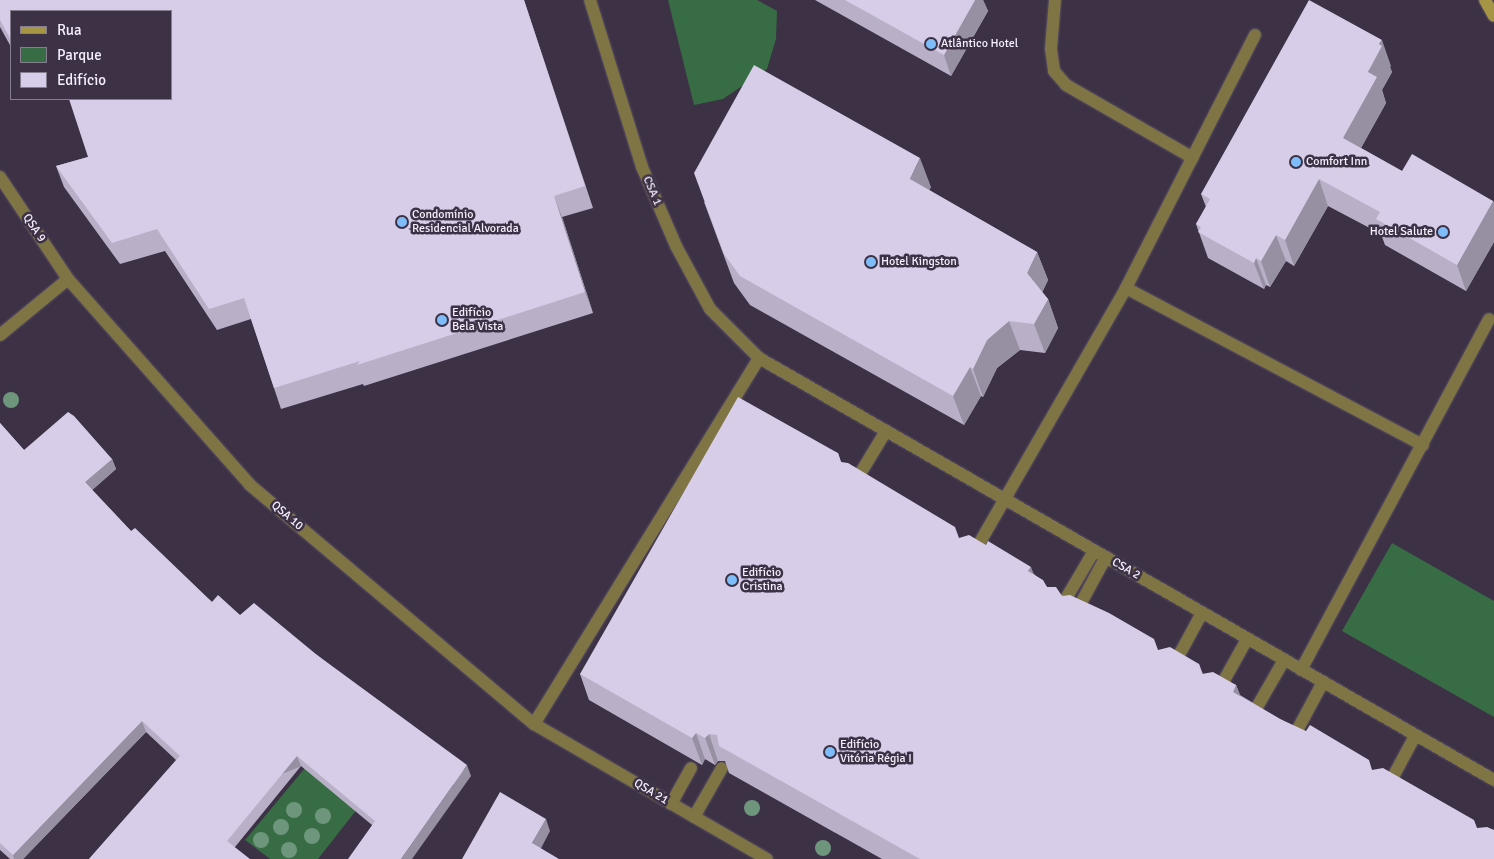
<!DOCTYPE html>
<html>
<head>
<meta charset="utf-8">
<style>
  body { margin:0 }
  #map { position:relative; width:1494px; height:859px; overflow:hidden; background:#3c3145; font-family:Signika,sans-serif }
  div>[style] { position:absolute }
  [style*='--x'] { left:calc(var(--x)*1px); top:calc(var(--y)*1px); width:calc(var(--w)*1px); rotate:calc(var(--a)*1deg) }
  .green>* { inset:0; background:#386c45 }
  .roads { filter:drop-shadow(0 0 1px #5a4f62) drop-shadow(0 0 1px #5a4f62) }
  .lane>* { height:12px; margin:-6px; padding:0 6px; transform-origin:6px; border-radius:6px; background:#7f7444 }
  .street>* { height:12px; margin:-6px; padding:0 6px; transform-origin:6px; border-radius:6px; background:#7f7444 }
  .secondary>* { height:12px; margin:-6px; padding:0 6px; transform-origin:6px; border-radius:6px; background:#a79546 }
  .trees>* { width:16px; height:16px; margin:-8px; border-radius:50%; background:#6e967d }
  .wall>* { inset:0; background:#b9b0c8 }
  .shaded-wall>* { inset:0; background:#9690a2; transform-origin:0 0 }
  .building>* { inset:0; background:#d7cde8 }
  .dots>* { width:14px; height:14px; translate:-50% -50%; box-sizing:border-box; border:2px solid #3c3145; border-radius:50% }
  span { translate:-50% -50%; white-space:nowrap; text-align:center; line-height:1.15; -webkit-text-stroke:5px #3c3145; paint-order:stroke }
  .poi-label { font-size:12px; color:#f6effc }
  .left { translate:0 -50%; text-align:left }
  .right { translate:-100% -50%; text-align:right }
  .street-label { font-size:12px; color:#f6effc }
  .legend { position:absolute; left:10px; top:10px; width:162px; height:90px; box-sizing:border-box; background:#3c3145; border:1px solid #867d8e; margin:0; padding:6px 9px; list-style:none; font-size:15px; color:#f6effc }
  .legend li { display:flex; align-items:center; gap:10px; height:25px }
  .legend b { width:25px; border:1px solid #867d8e }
</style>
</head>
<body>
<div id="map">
  <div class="green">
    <div style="clip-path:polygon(668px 0,757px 0,777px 11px,776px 39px,767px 69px,723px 99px,694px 105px)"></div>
    <div style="clip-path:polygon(1392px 543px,1494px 601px,1494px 717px,1342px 631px)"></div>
    <div style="clip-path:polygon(305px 768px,358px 808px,318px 859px,270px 859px,245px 840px)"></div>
  </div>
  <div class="roads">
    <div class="lane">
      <div style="--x:1055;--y:0;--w:49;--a:94.7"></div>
      <div style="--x:1051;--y:49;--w:22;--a:82"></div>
      <div style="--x:1054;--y:71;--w:18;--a:49"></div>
      <div style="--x:1066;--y:85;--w:146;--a:29.9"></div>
      <div style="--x:1126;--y:288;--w:336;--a:27.9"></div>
      <div style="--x:855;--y:482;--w:60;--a:-58.7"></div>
      <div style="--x:972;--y:556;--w:309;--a:-60.1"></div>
      <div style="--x:1126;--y:288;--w:284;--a:-63"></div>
      <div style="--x:1061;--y:607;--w:65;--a:-59.5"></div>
      <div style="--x:1075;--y:614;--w:65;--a:-61.5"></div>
      <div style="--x:1172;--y:668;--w:63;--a:-61.4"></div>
      <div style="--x:1301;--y:670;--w:398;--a:-61.8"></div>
      <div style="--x:1217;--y:693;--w:62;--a:-60.9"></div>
      <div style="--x:1253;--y:714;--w:62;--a:-60.1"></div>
      <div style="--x:1293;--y:738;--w:64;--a:-61.8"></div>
      <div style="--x:1387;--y:788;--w:59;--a:-61.7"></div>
      <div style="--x:671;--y:804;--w:41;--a:-60.9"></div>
      <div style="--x:694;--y:817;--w:56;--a:-60.3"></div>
    </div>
    <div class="street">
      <div style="--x:590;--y:0;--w:175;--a:72.7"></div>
      <div style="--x:642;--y:167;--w:86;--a:66.7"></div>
      <div style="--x:676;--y:246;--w:72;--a:61.6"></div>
      <div style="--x:710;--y:309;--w:69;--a:45"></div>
      <div style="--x:759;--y:358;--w:848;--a:29.86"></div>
      <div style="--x:0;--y:177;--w:123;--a:56.3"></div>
      <div style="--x:68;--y:279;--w:275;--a:48.5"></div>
      <div style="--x:250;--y:485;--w:371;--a:40.1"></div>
      <div style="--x:534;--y:724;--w:269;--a:30.1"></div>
      <div style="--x:0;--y:335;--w:88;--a:-39.5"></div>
      <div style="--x:534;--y:724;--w:430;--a:-58.4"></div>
    </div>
    <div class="secondary">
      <div style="--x:1485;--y:0;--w:18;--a:61"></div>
    </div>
  </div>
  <div class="trees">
    <div style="left:11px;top:400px"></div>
    <div style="left:752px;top:808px"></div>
    <div style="left:294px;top:810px"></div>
    <div style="left:323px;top:816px"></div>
    <div style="left:281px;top:827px"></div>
    <div style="left:312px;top:836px"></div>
    <div style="left:261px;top:840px"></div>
    <div style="left:823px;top:848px"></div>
    <div style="left:289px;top:850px"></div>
  </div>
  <div class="wall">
    <div style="clip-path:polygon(0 0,524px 0,593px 208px,562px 217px,593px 313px,364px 386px,363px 384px,281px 409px,251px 319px,217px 330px,165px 251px,120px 264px,64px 187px,56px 166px,88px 157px,171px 99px,11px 11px,11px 47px,0 27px)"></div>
    <div style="clip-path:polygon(815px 0,983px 0,988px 11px,951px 76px)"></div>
    <div style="clip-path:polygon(1391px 66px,1390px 67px,1392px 72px,1382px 90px,1386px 103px,1361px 148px,1402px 171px,1493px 201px,1494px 203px,1494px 242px,1466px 291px,1385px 245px,1381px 234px,1328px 206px,1294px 266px,1286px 261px,1270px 287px,1266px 285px,1264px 289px,1208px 258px,1196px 224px,1206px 207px,1201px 194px)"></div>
    <div style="clip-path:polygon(931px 187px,929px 190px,1037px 252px,1048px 280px,1042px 292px,1048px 299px,1058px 328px,1045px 353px,1020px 350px,997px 368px,983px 397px,981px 396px,964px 425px,750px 305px,734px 283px,704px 202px)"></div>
    <div style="clip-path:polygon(0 423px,24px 450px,112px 459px,116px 469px,92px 490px,131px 531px,212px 602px,240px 615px,317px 655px,471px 776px,372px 825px,301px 766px,235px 847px,89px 859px,176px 760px,146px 732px,23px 859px,10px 859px,0 850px)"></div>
    <div style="clip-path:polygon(838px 453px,841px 462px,959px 538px,1034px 574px,1047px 587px,1158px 650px,1199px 664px,1203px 674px,1236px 685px,1240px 695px,1280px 719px,1477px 828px,1494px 859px,882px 859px,729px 773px,725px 761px,718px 761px,715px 765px,705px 759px,702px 765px,589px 700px,580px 674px)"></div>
  </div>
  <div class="shaded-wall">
    <div style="clip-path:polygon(975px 0,983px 0,988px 11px,951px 76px,944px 55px)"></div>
    <div style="clip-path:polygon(1382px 40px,1391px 66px,1390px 67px,1392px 72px,1382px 90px,1386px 103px,1352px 164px,1343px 138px,1368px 72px,1379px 44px)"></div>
    <div style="clip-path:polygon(920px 158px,931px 187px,920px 208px,910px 179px)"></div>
    <div style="clip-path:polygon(1319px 179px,1328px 206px,1294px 266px,1285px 240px)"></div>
    <div style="clip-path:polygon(554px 196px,562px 217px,593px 313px,585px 292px)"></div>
    <div style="clip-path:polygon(1493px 201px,1494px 203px,1494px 242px,1466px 291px,1457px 265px)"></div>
    <div style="clip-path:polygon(1276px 235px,1286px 261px,1270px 287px,1261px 261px)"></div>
    <div style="clip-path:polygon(1037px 252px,1048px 280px,1038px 302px,1027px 273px)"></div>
    <div style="clip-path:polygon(1256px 258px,1266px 285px,1264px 289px,1254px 263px)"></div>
    <div style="clip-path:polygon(1048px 299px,1058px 328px,1045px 353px,1034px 324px)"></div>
    <div style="clip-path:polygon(1009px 321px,1020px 350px,997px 368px,983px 397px,973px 369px,987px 340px)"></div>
    <div style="clip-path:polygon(970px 367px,981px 396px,964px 425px,953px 396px)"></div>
    <div style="clip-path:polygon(112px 459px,116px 469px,89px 493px,85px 482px)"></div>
    <div style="clip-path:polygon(1031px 567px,1041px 593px,1028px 571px)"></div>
    <div style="clip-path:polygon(1236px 685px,1246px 711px,1233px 692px)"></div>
    <div style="clip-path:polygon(142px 721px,146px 732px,23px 859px,14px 859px,13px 855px)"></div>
    <div style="clip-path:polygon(696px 733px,705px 759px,702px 765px,692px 738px)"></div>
    <div style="clip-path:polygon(709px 734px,718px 761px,715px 765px,705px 738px)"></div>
    <div style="left:297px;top:756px;width:11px;height:110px;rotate:68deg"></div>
    <div style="clip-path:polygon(467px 765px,471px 776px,412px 859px,401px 859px)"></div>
    <div style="clip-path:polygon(546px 819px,550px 831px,537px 856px,532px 843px)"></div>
  </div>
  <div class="building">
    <div style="clip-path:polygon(0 0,524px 0,585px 186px,554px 196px,585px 292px,357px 365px,360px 361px,274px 388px,244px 298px,209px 309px,157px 229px,112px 243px,56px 166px,88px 157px,69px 99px,171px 99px,171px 11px,11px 11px,11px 40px,0 20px)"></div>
    <div style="clip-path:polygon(845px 0,975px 0,944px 55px)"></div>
    <div style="clip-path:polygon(1309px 0,1382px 40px,1379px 44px,1382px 46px,1368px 72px,1377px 77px,1343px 138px,1402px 171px,1412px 154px,1493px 201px,1457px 265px,1376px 219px,1380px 212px,1319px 179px,1285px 240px,1276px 235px,1261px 261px,1256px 258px,1254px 263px,1198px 232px,1201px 227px,1196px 224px,1210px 199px,1201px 194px)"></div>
    <div style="clip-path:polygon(754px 65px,920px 158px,910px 179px,1037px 252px,1027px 273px,1048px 299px,1034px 324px,1009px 321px,987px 340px,973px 369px,970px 367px,953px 396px,740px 276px,724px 254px,694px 173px)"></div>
    <div style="clip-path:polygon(738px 397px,838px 453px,841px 462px,848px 463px,955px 527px,959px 538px,969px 535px,986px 545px,988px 541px,1031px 567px,1028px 571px,1043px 580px,1047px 587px,1056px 587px,1062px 596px,1070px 595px,1109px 613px,1154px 639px,1158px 650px,1170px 647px,1199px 664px,1202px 674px,1213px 672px,1236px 685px,1233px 692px,1280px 719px,1306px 731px,1310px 725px,1369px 760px,1372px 770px,1383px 768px,1474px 820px,1477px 828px,1487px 827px,1494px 830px,1494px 859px,920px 859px,719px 746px,717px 735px,709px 734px,705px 738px,696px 733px,692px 738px,580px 674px)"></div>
    <div style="clip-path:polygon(68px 412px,74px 416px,112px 459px,85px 482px,131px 531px,135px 528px,212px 602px,218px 595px,240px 615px,254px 603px,317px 655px,467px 765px,401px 859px,348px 859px,375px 821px,297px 756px,227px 841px,250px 859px,89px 859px,180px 756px,142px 721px,13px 855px,0 843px,0 423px,24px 450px)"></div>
    <div style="clip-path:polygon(500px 792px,546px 819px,532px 843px,559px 859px,462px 859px)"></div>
  </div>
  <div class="dots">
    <div style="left:931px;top:44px;background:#7fbdfa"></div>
    <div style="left:1296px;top:162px;background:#7fbdfa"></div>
    <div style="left:402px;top:222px;background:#7fbdfa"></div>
    <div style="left:1443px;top:232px;background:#7fbdfa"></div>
    <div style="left:871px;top:262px;background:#7fbdfa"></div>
    <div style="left:442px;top:320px;background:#7fbdfa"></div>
    <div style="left:732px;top:580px;background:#7fbdfa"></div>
    <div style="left:830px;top:752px;background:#7fbdfa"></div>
  </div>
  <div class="poi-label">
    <span class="left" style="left:941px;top:44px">Atlântico Hotel</span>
    <span class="left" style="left:1306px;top:162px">Comfort Inn</span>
    <span class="left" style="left:412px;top:222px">Condomínio<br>Residencial Alvorada</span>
    <span class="right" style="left:1433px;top:232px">Hotel Salute</span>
    <span class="left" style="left:881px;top:262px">Hotel Kingston</span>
    <span class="left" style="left:452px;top:320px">Edifício<br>Bela Vista</span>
    <span class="left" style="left:742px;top:580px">Edifício<br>Cristina</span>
    <span class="left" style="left:840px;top:752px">Edifício<br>Vitória Régia I</span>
  </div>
  <div class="street-label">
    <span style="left:652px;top:191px;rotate:67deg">CSA 1</span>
    <span style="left:34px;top:228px;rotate:56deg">QSA 9</span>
    <span style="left:287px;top:516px;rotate:40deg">QSA 10</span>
    <span style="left:1126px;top:569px;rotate:30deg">CSA 2</span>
    <span style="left:651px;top:792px;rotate:31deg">QSA 21</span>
  </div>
  <ul class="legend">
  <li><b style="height:6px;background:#a79546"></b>Rua</li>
  <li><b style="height:14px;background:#386c45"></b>Parque</li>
  <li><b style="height:14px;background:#d7cde8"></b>Edifício</li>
  </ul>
</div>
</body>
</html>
